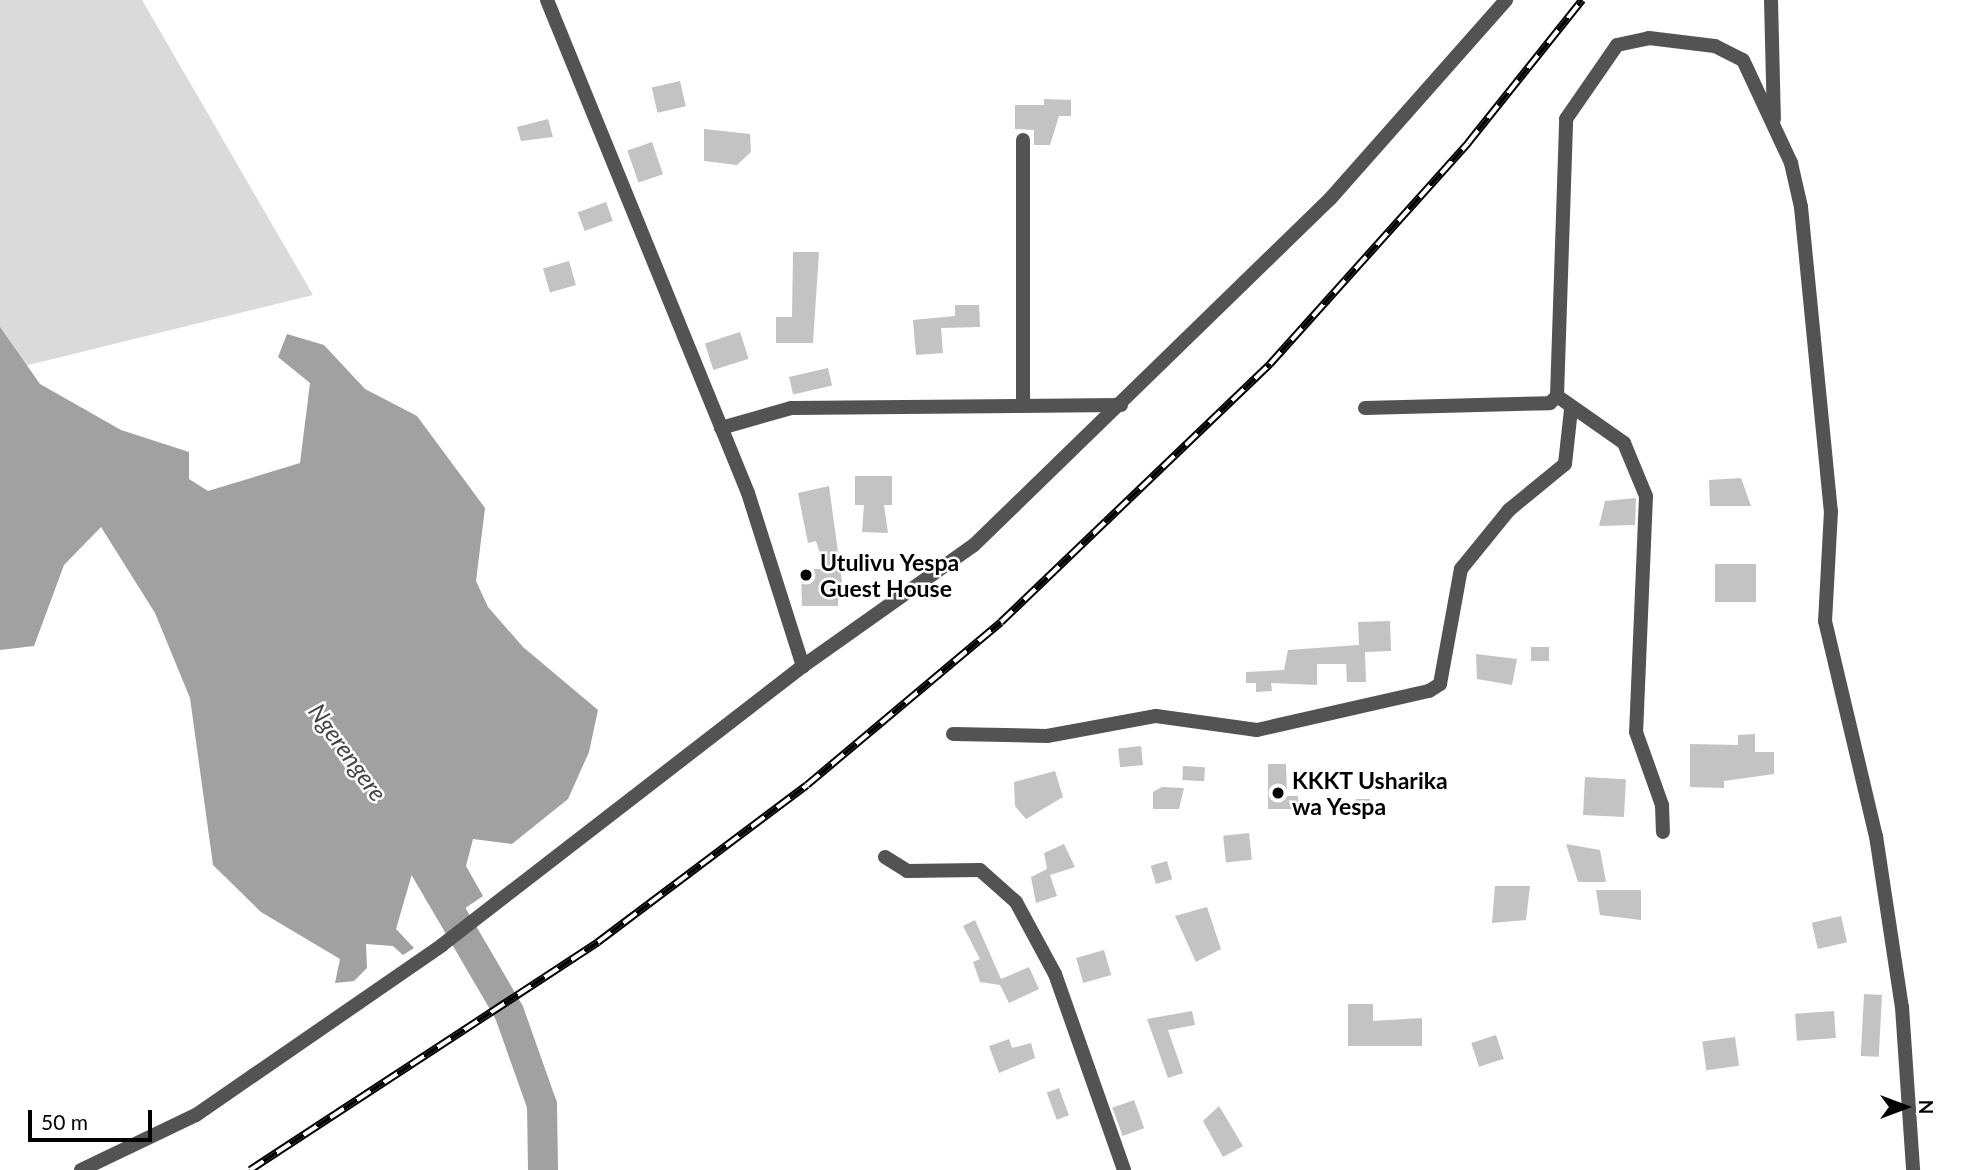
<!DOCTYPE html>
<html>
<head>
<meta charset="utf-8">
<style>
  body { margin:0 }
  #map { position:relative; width:1968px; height:1170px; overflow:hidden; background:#fff; font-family:Lato,sans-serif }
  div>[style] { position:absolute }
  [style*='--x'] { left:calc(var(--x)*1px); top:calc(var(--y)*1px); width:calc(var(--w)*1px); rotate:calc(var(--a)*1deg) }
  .green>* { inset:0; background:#dadada }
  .water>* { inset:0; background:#a1a1a1 }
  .river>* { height:30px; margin:-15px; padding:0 15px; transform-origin:15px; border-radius:15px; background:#a1a1a1 }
  .building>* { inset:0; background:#c3c3c3; transform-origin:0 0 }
  .minor>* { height:14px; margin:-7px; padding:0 7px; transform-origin:7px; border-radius:7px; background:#535353 }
  .rail>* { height:8px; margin-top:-4px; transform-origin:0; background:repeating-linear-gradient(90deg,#fff 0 16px,#000 0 32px); box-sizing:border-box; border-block:2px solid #000 }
  .dots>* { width:19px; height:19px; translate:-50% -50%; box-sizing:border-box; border:4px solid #fff; border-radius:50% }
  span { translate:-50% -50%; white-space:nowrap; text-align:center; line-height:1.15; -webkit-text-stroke:5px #fff; paint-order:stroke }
  .poi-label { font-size:23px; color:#000; font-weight:700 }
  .left { translate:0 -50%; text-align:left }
  .water-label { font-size:24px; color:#424242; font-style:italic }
  .north { position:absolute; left:1870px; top:1072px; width:70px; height:70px; -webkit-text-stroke:5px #fff; paint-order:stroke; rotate:90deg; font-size:19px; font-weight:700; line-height:28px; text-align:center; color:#000 }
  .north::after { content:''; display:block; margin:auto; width:24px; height:32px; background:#000; clip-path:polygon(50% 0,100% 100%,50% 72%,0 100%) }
  .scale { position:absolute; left:28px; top:1110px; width:124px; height:32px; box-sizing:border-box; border:4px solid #000; border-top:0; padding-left:9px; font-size:21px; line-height:24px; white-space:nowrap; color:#000; -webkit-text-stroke:5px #fff; paint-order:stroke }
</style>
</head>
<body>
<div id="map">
  <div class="green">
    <div style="clip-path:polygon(0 0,142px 0,313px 295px,0 372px)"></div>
  </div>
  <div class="water">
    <div style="clip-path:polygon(0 327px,40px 384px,121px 430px,189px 452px,189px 479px,208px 491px,300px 463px,310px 383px,278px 357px,287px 334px,324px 345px,365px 389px,417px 416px,485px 508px,476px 581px,488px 607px,523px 647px,598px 710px,589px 752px,568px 799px,512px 844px,473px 839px,466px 866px,483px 896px,455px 915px,434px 876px,412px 874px,396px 929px,414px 948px,403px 955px,393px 946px,366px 944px,367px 968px,354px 981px,335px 983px,340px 959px,261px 912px,213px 865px,190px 698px,155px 613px,101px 527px,64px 565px,34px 646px,0 650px)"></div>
  </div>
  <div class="river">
    <div style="--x:409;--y:841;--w:198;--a:59.7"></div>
    <div style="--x:509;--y:1012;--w:99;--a:70.5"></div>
    <div style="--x:542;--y:1105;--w:65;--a:89.1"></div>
  </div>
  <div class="building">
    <div style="left:680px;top:81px;width:26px;height:29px;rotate:77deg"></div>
    <div style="clip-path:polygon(1044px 99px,1071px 100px,1071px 116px,1059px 116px,1050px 145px,1034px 145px,1034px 130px,1015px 129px,1015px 105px,1044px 105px)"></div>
    <div style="clip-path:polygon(548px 119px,553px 137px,521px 141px,517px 127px)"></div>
    <div style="clip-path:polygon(704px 129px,750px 134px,751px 152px,737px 165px,704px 161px)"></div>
    <div style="left:652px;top:142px;width:34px;height:26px;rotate:71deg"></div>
    <div style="left:606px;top:202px;width:20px;height:30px;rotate:70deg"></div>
    <div style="clip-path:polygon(793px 252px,819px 252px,813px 343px,776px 343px,776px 317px,792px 317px)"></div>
    <div style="left:569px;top:261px;width:25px;height:27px;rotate:74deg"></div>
    <div style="clip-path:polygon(955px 305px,979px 305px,980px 327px,941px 328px,943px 353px,916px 355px,913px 320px,955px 316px)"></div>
    <div style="left:740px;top:332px;width:28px;height:37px;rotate:72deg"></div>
    <div style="left:828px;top:368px;width:18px;height:40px;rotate:77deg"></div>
    <div style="clip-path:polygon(855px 476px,892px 476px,892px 505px,884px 505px,888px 533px,862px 532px,864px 505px,855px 505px)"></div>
    <div style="clip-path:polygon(1741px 478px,1751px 506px,1710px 506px,1709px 480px)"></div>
    <div style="clip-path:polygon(829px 486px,843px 589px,838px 589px,838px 606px,802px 606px,801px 569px,825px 569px,816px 541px,808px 543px,798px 493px)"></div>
    <div style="clip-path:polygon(1636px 498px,1635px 525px,1599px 526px,1605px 501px)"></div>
    <div style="left:1715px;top:564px;width:41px;height:38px"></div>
    <div style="clip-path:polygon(1390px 621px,1391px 651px,1365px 652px,1366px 682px,1347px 682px,1346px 664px,1317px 664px,1317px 685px,1271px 683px,1272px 691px,1256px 692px,1256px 683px,1246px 683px,1246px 672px,1284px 670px,1288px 650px,1359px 645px,1358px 622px)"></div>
    <div style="left:1531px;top:647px;width:18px;height:14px"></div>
    <div style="clip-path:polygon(1476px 654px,1517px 659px,1512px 685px,1477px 679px)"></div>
    <div style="clip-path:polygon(1755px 734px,1755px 752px,1774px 752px,1774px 774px,1724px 781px,1724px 788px,1690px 787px,1690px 744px,1738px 745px,1738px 735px)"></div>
    <div style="left:1141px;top:746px;width:19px;height:23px;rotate:84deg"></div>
    <div style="clip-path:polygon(1268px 764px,1286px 764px,1287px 796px,1298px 796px,1299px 809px,1268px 809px)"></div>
    <div style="left:1183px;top:766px;width:22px;height:14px;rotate:3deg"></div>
    <div style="clip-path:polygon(1055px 771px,1063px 797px,1026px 819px,1015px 806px,1014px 782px)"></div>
    <div style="left:1585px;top:777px;width:41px;height:38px;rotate:3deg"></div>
    <div style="clip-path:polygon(1162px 787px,1184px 788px,1179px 809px,1153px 809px,1153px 792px)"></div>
    <div style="left:1356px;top:799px;width:14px;height:15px"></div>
    <div style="left:1249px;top:833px;width:27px;height:26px;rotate:84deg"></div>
    <div style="clip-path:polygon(1064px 844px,1075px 867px,1050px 875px,1057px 896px,1036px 903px,1031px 877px,1047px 869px,1044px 853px)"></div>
    <div style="clip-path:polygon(1566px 844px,1600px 850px,1606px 882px,1578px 882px)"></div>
    <div style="left:1167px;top:861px;width:19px;height:17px;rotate:74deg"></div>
    <div style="clip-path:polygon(1495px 886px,1530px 886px,1526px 920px,1492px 923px)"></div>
    <div style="clip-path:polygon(1596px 890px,1641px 890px,1641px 920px,1600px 915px)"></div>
    <div style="clip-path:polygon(1207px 907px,1221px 949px,1196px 962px,1175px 916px)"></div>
    <div style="left:1841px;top:916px;width:27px;height:30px;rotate:77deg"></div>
    <div style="clip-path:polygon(975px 920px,1001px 979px,1029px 967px,1039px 989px,1009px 1003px,1000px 985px,980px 982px,973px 962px,980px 959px,963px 926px)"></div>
    <div style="left:1104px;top:950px;width:26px;height:29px;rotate:74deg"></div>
    <div style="left:1864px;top:994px;width:18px;height:62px;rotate:3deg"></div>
    <div style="clip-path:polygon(1348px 1004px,1373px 1004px,1373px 1021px,1422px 1018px,1422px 1046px,1348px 1046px)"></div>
    <div style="clip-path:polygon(1192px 1011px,1195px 1025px,1168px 1030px,1183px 1073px,1168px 1078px,1147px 1019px)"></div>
    <div style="left:1834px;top:1011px;width:27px;height:39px;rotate:86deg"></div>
    <div style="left:1496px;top:1035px;width:25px;height:26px;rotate:72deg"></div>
    <div style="left:1735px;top:1037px;width:29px;height:33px;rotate:82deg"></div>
    <div style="clip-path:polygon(1009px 1039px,1012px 1048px,1031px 1043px,1035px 1058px,999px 1073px,989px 1046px)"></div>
    <div style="left:1059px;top:1088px;width:29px;height:13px;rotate:70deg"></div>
    <div style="left:1134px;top:1100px;width:30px;height:23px;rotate:70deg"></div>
    <div style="clip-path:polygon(1219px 1106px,1243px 1146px,1223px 1157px,1203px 1121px)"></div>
  </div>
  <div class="minor">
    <div style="--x:547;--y:0;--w:532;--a:67.82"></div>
    <div style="--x:748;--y:493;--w:182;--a:72.4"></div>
    <div style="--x:1771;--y:0;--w:119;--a:88.6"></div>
    <div style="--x:1023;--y:140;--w:263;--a:90"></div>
    <div style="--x:1557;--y:396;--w:82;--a:35"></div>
    <div style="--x:1624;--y:443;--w:57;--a:67.5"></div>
    <div style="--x:1646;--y:496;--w:236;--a:92.4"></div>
    <div style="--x:1636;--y:732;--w:77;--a:70.4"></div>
    <div style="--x:1662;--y:805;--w:27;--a:88"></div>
    <div style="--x:1365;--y:408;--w:185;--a:-1.5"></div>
    <div style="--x:1550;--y:403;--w:10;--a:-45"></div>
    <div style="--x:1557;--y:396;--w:277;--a:-88.1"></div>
    <div style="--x:1566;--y:119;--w:90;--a:-55.4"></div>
    <div style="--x:1617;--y:45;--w:33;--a:-12"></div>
    <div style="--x:1649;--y:38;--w:66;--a:6.9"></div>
    <div style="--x:1715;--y:46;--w:31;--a:27"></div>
    <div style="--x:1743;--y:60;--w:114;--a:65"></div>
    <div style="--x:1791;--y:163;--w:45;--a:77.2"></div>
    <div style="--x:1801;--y:207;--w:305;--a:84.4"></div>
    <div style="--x:1831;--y:511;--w:110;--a:93.1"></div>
    <div style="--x:1825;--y:621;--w:221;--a:76.7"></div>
    <div style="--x:1876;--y:836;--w:173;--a:81.4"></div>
    <div style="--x:1902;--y:1007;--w:163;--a:86.1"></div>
    <div style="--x:721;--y:428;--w:73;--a:-15.9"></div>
    <div style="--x:791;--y:408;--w:330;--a:-0.5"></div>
    <div style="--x:953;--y:734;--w:94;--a:1.2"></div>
    <div style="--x:1047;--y:736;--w:111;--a:-10.4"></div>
    <div style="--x:1156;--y:716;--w:102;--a:7.9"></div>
    <div style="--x:1257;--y:730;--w:176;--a:-12.8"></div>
    <div style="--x:1429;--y:691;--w:13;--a:-32"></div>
    <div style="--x:1440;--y:684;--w:117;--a:-79.7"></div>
    <div style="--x:1461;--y:569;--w:76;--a:-50.9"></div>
    <div style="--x:1509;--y:510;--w:72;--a:-39.4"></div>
    <div style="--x:1565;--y:464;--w:54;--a:-83.7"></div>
    <div style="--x:885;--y:857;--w:26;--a:32"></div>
    <div style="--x:907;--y:871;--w:73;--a:-0.8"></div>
    <div style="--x:980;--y:870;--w:48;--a:41.6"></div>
    <div style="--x:1016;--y:902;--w:82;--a:61.6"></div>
    <div style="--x:1055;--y:974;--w:208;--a:70.6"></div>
    <div style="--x:81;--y:1170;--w:127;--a:-25.6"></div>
    <div style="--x:196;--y:1115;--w:299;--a:-34.6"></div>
    <div style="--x:442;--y:945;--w:456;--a:-37.7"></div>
    <div style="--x:803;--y:666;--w:209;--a:-35.3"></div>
    <div style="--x:974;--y:545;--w:496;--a:-44.2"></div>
    <div style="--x:1330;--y:199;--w:266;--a:-48.5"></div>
  </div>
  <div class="rail">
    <div style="--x:250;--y:1170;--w:416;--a:-33.2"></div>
    <div style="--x:598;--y:942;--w:261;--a:-36.9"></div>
    <div style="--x:807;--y:785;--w:253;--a:-40"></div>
    <div style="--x:1001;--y:622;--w:373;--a:-43.8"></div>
    <div style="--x:1270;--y:364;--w:297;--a:-48.1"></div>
    <div style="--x:1468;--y:143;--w:183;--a:-51.4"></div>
  </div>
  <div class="dots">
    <div style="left:806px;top:575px;background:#000"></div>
    <div style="left:1278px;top:793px;background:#000"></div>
  </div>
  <div class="poi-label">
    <span class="left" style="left:820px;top:575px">Utulivu Yespa<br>Guest House</span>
    <span class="left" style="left:1292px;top:793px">KKKT Usharika<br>wa Yespa</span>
  </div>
  <div class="water-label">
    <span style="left:348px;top:752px;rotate:54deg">Ngerengere</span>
  </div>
  <div class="north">N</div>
  <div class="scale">50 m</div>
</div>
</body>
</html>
